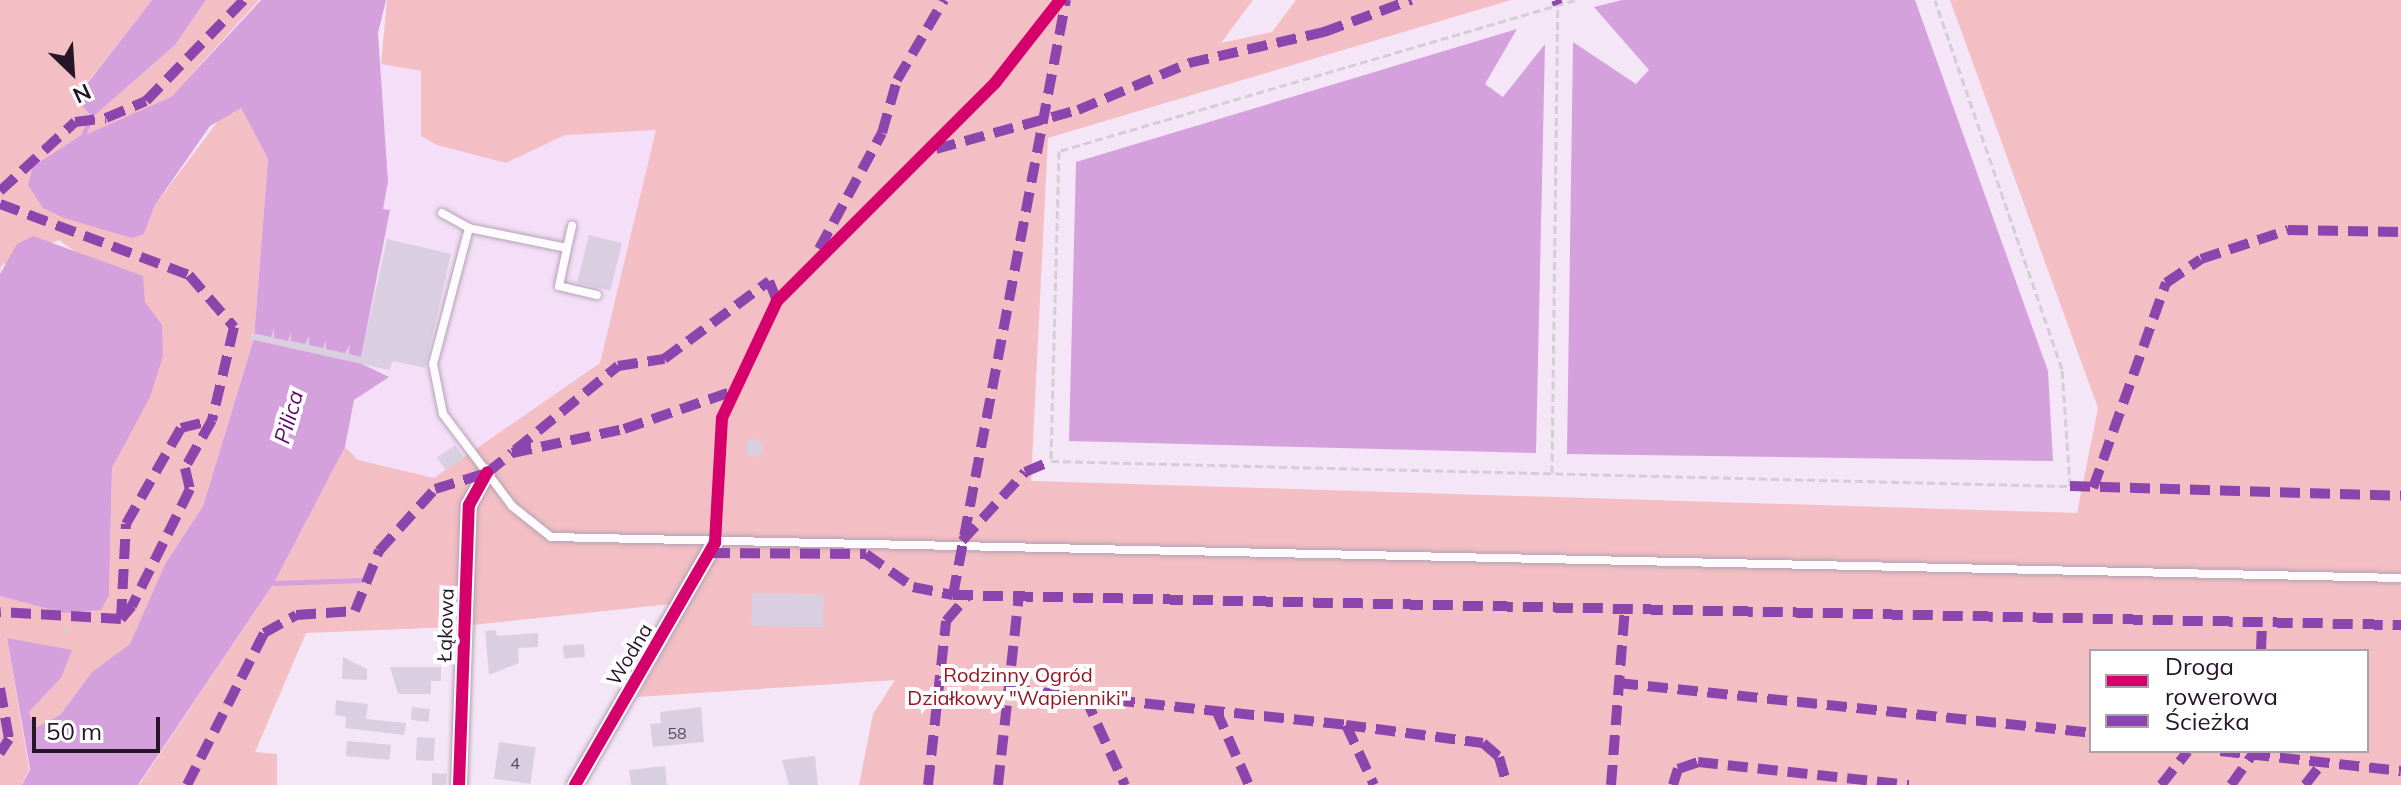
<!DOCTYPE html>
<html>
<head>
<meta charset="utf-8">
<style>
  body { margin:0 }
  #map { position:relative; width:2401px; height:785px; overflow:hidden; background:#f5e6f7; font-family:Mulish,sans-serif }
  div>[style] { position:absolute }
  [style*='--x'] { left:calc(var(--x)*1px); top:calc(var(--y)*1px); width:calc(var(--w)*1px); rotate:calc(var(--a)*1deg) }
  .built>* { inset:0; background:#f5def8 }
  .green>* { inset:0; background:#f3bec4 }
  .water>* { inset:0; background:#d5a1dc }
  .stream>* { height:5px; margin:-2.5px; padding:0 2.5px; transform-origin:2.5px; border-radius:2.5px; background:#d5a1dc }
  .building>* { inset:0; background:#dacfe0; transform-origin:0 0 }
  .round { border-radius:50% }
  .path>* { height:3px; margin-top:-1.5px; transform-origin:0; background:repeating-linear-gradient(90deg,#d3ced4 0 8px,transparent 0 12px) }
  .roads { filter:drop-shadow(0 0 2px #b2a3b3) drop-shadow(0 0 2px #b2a3b3) }
  .lane>* { height:8px; margin:-4px; padding:0 4px; transform-origin:4px; border-radius:4px; background:#fefbfe }
  .street>* { height:16px; margin:-8px; padding:0 8px; transform-origin:8px; border-radius:8px; background:#fefbfe }
  .quiet>* { height:10px; margin-top:-5px; transform-origin:0; background:repeating-linear-gradient(90deg,#8e44ad 0 20px,transparent 0 30px) }
  .cycleway>* { height:12px; margin:-6px; padding:0 6px; transform-origin:6px; border-radius:6px; background:#d6006c }
  span { translate:-50% -50%; white-space:nowrap; text-align:center; line-height:1.15; -webkit-text-stroke:8px #fff; paint-order:stroke }
  .number-label { font-size:16px; color:#57485a }
  .number-label span { -webkit-text-stroke-width:0 }
  .street-label { font-size:20px; color:#261628 }
  .park-label { font-size:20px; color:#951624 }
  .water-label { font-size:22px; color:#5f076a; font-style:italic }
  .legend { position:absolute; left:2089px; top:649px; width:280px; height:104px; box-sizing:border-box; background:#fff; border:2px solid #a8a2a9; margin:0; padding:10px 14px; list-style:none; font-size:24px; color:#261628 }
  .legend li { display:flex; align-items:center; gap:16px; height:40px }
  .legend b { width:40px; border:2px solid #a8a2a9 }
  .north { position:absolute; left:32px; top:32px; width:80px; height:80px; -webkit-text-stroke:6px #fff; paint-order:stroke; rotate:155deg; font-size:22px; font-weight:700; line-height:32px; text-align:center; color:#261628 }
  .north::after { content:''; display:block; margin:auto; width:28px; height:36px; background:#261628; clip-path:polygon(50% 0,100% 100%,50% 72%,0 100%) }
  .scale { position:absolute; left:32px; top:717px; width:128px; height:36px; box-sizing:border-box; border:4px solid #261628; border-top:0; padding-left:10px; font-size:24px; line-height:28px; white-space:nowrap; color:#261628; -webkit-text-stroke:6px #fff; paint-order:stroke }
</style>
</head>
<body>
<div id="map">
  <div class="built">
    <div style="clip-path:polygon(381px 64px,421px 71px,565px 135px,657px 129px,600px 363px,434px 479px,357px 460px,345px 447px,354px 400px,389px 376px,360px 363px,390px 211px,382px 209px)"></div>
  </div>
  <div class="green">
    <div style="clip-path:polygon(0 0,152px 0,76px 97px,90px 115px,81px 135px,33px 166px,68px 217px,144px 234px,155px 205px,224px 113px,241px 108px,268px 159px,254px 338px,203px 506px,165px 564px,130px 645px,92px 672px,60px 715px,35px 728px,29px 712px,61px 678px,7px 638px,29px 769px,22px 785px,0 785px,0 596px,64px 612px,109px 595px,112px 468px,163px 356px,161px 325px,145px 302px,59px 240px,1px 266px,0 274px)"></div>
    <div style="clip-path:polygon(206px 0,259px 0,171px 97px,86px 135px,94px 116px,175px 45px)"></div>
    <div style="clip-path:polygon(evenodd,387px 0,1253px 0,1221px 43px,1272px 32px,1296px 0,1511px 0,1048px 138px,1031px 481px,2077px 513px,2098px 408px,1950px 0,2401px 0,2401px 785px,859px 785px,873px 714px,895px 680px,637px 697px,690px 602px,454px 627px,306px 633px,255px 752px,277px 754px,277px 785px,139px 785px,274px 583px,345px 447px,358px 460px,434px 478px,600px 363px,656px 130px,565px 135px,506px 163px,437px 145px,421px 136px,421px 71px,381px 64px,387px 0,2091px 651px,2367px 651px,2367px 751px,2091px 751px,2091px 651px)"></div>
  </div>
  <div class="water">
    <div style="clip-path:polygon(152px 0,206px 0,175px 45px,94px 116px,87px 134px,171px 97px,261px 0,386px 0,378px 33px,388px 182px,383px 209px,390px 210px,360px 363px,389px 377px,354px 400px,345px 447px,274px 583px,138px 785px,22px 785px,30px 769px,7px 638px,72px 650px,61px 678px,29px 712px,35px 728px,60px 715px,92px 672px,130px 644px,165px 564px,203px 506px,254px 338px,268px 159px,241px 108px,210px 126px,155px 205px,144px 234px,132px 238px,64px 218px,43px 208px,28px 185px,33px 166px,81px 135px,90px 115px,76px 98px)"></div>
    <div style="clip-path:polygon(1622px 0,1915px 0,2048px 371px,2053px 461px,1567px 454px,1573px 42px,1636px 84px,1649px 70px,1594px 7px)"></div>
    <div style="clip-path:polygon(1517px 29px,1485px 84px,1503px 97px,1545px 44px,1536px 453px,1069px 441px,1076px 162px)"></div>
    <div style="clip-path:polygon(33px 236px,143px 276px,145px 302px,162px 325px,163px 356px,150px 397px,112px 468px,109px 595px,101px 610px,64px 613px,0 596px,0 274px,17px 244px)"></div>
  </div>
  <div class="stream">
    <div style="--x:274;--y:583;--w:87;--a:-2"></div>
  </div>
  <div class="building">
    <div style="left:589px;top:235px;width:34px;height:49px;rotate:14deg"></div>
    <div style="clip-path:polygon(387px 239px,451px 254px,425px 368px,393px 361px,389px 370px,250px 339px,251px 333px,271px 337px,274px 328px,274px 338px,288px 341px,291px 332px,291px 341px,305px 344px,309px 336px,309px 345px,323px 348px,326px 340px,326px 349px,345px 353px,350px 344px,349px 354px,361px 357px)"></div>
    <div class="round" style="left:745px;top:439px;width:18px;height:18px"></div>
    <div style="left:455px;top:445px;width:16px;height:22px;rotate:55deg"></div>
    <div style="left:752px;top:593px;width:72px;height:33px;rotate:1deg"></div>
    <div style="clip-path:polygon(496px 630px,497px 636px,538px 633px,538px 647px,518px 648px,519px 663px,489px 675px,485px 631px)"></div>
    <div style="left:584px;top:644px;width:13px;height:21px;rotate:86deg"></div>
    <div style="clip-path:polygon(343px 657px,367px 669px,367px 680px,342px 679px)"></div>
    <div style="clip-path:polygon(390px 667px,441px 667px,441px 681px,431px 681px,431px 694px,398px 694px)"></div>
    <div style="clip-path:polygon(336px 700px,368px 704px,366px 719px,406px 723px,404px 735px,345px 728px,346px 717px,335px 715px)"></div>
    <div style="left:412px;top:707px;width:18px;height:13px;rotate:6deg"></div>
    <div style="clip-path:polygon(701px 707px,704px 742px,653px 747px,650px 724px,661px 723px,660px 712px)"></div>
    <div style="left:417px;top:737px;width:18px;height:23px;rotate:3deg"></div>
    <div style="left:347px;top:741px;width:44px;height:15px;rotate:5deg"></div>
    <div style="left:499px;top:742px;width:37px;height:37px;rotate:8deg"></div>
    <div style="clip-path:polygon(815px 756px,818px 785px,789px 785px,782px 760px)"></div>
    <div style="clip-path:polygon(665px 766px,667px 785px,631px 785px,629px 770px)"></div>
    <div style="clip-path:polygon(432px 773px,447px 774px,446px 785px,432px 785px)"></div>
  </div>
  <div class="path">
    <div style="--x:1575;--y:0;--w:538;--a:163.69"></div>
    <div style="--x:1059;--y:151;--w:310;--a:91.5"></div>
    <div style="--x:1051;--y:461;--w:1019;--a:1.41"></div>
    <div style="--x:2070;--y:486;--w:117;--a:-93.9"></div>
    <div style="--x:2062;--y:369;--w:390;--a:-109"></div>
    <div style="--x:1552;--y:473;--w:468;--a:-89.3"></div>
    <div style="--x:65;--y:633;--w:8;--a:-83"></div>
  </div>
  <div class="roads">
    <div class="lane">
      <div style="--x:442;--y:213;--w:31;--a:29"></div>
      <div style="--x:567;--y:248;--w:23;--a:-77"></div>
      <div style="--x:597;--y:295;--w:39;--a:-167"></div>
      <div style="--x:559;--y:286;--w:39;--a:-78"></div>
      <div style="--x:567;--y:248;--w:100;--a:-168.5"></div>
      <div style="--x:469;--y:228;--w:141;--a:104.8"></div>
      <div style="--x:433;--y:364;--w:51;--a:78.7"></div>
      <div style="--x:443;--y:414;--w:115;--a:53.1"></div>
      <div style="--x:512;--y:506;--w:50;--a:38.5"></div>
      <div style="--x:551;--y:537;--w:1850;--a:1.27"></div>
    </div>
    <div class="street">
      <div style="--x:459;--y:785;--w:280;--a:-88"></div>
      <div style="--x:469;--y:505;--w:37;--a:-61"></div>
      <div style="--x:575;--y:785;--w:280;--a:-60"></div>
    </div>
  </div>
  <div class="quiet">
    <div style="--x:1556;--y:0;--w:5;--a:68"></div>
    <div style="--x:936;--y:149;--w:147;--a:-15.4"></div>
    <div style="--x:1078;--y:110;--w:121;--a:-22.9"></div>
    <div style="--x:1189;--y:63;--w:139;--a:-12.9"></div>
    <div style="--x:1324;--y:32;--w:93;--a:-20.2"></div>
    <div style="--x:0;--y:191;--w:102;--a:-42.6"></div>
    <div style="--x:75;--y:122;--w:31;--a:-7"></div>
    <div style="--x:106;--y:118;--w:43;--a:-23"></div>
    <div style="--x:146;--y:101;--w:141;--a:-45.9"></div>
    <div style="--x:0;--y:204;--w:202;--a:20.6"></div>
    <div style="--x:189;--y:275;--w:69;--a:49.1"></div>
    <div style="--x:234;--y:327;--w:96;--a:103.3"></div>
    <div style="--x:212;--y:420;--w:55;--a:119.4"></div>
    <div style="--x:185;--y:468;--w:22;--a:77"></div>
    <div style="--x:190;--y:489;--w:131;--a:116.4"></div>
    <div style="--x:132;--y:606;--w:17;--a:130"></div>
    <div style="--x:121;--y:619;--w:121;--a:-176.7"></div>
    <div style="--x:819;--y:249;--w:132;--a:-61.5"></div>
    <div style="--x:882;--y:133;--w:55;--a:-74.2"></div>
    <div style="--x:897;--y:80;--w:93;--a:-59.6"></div>
    <div style="--x:515;--y:450;--w:133;--a:-39.2"></div>
    <div style="--x:618;--y:366;--w:47;--a:-8.7"></div>
    <div style="--x:664;--y:359;--w:131;--a:-36.6"></div>
    <div style="--x:769;--y:281;--w:22;--a:68"></div>
    <div style="--x:2070;--y:486;--w:331;--a:1.7"></div>
    <div style="--x:2093;--y:488;--w:218;--a:-70.4"></div>
    <div style="--x:2166;--y:283;--w:42;--a:-34.4"></div>
    <div style="--x:2201;--y:259;--w:92;--a:-18.4"></div>
    <div style="--x:2288;--y:230;--w:113;--a:1"></div>
    <div style="--x:962;--y:541;--w:93;--a:-47.6"></div>
    <div style="--x:1025;--y:472;--w:28;--a:-23"></div>
    <div style="--x:710;--y:553;--w:156;--a:0.4"></div>
    <div style="--x:866;--y:554;--w:57;--a:35.1"></div>
    <div style="--x:913;--y:587;--w:41;--a:11.3"></div>
    <div style="--x:953;--y:595;--w:1448;--a:1.19"></div>
    <div style="--x:953;--y:595;--w:606;--a:-79.25"></div>
    <div style="--x:121;--y:619;--w:95;--a:-87"></div>
    <div style="--x:126;--y:524;--w:111;--a:-60.2"></div>
    <div style="--x:181;--y:428;--w:32;--a:-14"></div>
    <div style="--x:2261;--y:651;--w:29;--a:-88"></div>
    <div style="--x:1618;--y:683;--w:476;--a:6"></div>
    <div style="--x:0;--y:688;--w:52;--a:80"></div>
    <div style="--x:9;--y:739;--w:17;--a:123"></div>
    <div style="--x:1010;--y:689;--w:75;--a:6.1"></div>
    <div style="--x:1085;--y:697;--w:97;--a:65.6"></div>
    <div style="--x:1085;--y:697;--w:262;--a:6.1"></div>
    <div style="--x:1346;--y:725;--w:66;--a:65"></div>
    <div style="--x:1216;--y:710;--w:82;--a:66.3"></div>
    <div style="--x:1346;--y:725;--w:138;--a:7.5"></div>
    <div style="--x:1483;--y:743;--w:21;--a:41"></div>
    <div style="--x:1499;--y:757;--w:29;--a:74"></div>
    <div style="--x:2220;--y:751;--w:182;--a:6.3"></div>
    <div style="--x:187;--y:785;--w:170;--a:-63.1"></div>
    <div style="--x:264;--y:633;--w:37;--a:-29"></div>
    <div style="--x:296;--y:615;--w:59;--a:-3.9"></div>
    <div style="--x:355;--y:611;--w:65;--a:-68.2"></div>
    <div style="--x:379;--y:551;--w:84;--a:-47.9"></div>
    <div style="--x:435;--y:489;--w:54;--a:-17.1"></div>
    <div style="--x:487;--y:473;--w:32;--a:-39"></div>
    <div style="--x:512;--y:453;--w:115;--a:-12.1"></div>
    <div style="--x:624;--y:429;--w:112;--a:-19.2"></div>
    <div style="--x:928;--y:785;--w:165;--a:-83.7"></div>
    <div style="--x:946;--y:621;--w:33;--a:-49"></div>
    <div style="--x:998;--y:785;--w:191;--a:-83.7"></div>
    <div style="--x:1611;--y:785;--w:177;--a:-85.5"></div>
    <div style="--x:1673;--y:785;--w:17;--a:-73"></div>
    <div style="--x:1678;--y:769;--w:21;--a:-19"></div>
    <div style="--x:1698;--y:762;--w:212;--a:6.2"></div>
    <div style="--x:2161;--y:785;--w:43;--a:-51.5"></div>
    <div style="--x:2231;--y:785;--w:42;--a:-54.8"></div>
    <div style="--x:2305;--y:785;--w:31;--a:-52"></div>
  </div>
  <div class="cycleway">
    <div style="--x:459;--y:785;--w:280;--a:-88"></div>
    <div style="--x:469;--y:505;--w:37;--a:-61"></div>
    <div style="--x:575;--y:785;--w:280;--a:-60"></div>
    <div style="--x:715;--y:543;--w:125;--a:-86.8"></div>
    <div style="--x:722;--y:418;--w:129;--a:-64.8"></div>
    <div style="--x:777;--y:301;--w:308;--a:-45"></div>
    <div style="--x:995;--y:83;--w:105;--a:-51.9"></div>
  </div>
  <div class="number-label">
    <span style="left:677px;top:733px">58</span>
    <span style="left:515px;top:763px">4</span>
  </div>
  <div class="street-label">
    <span style="left:445px;top:625px;rotate:-88deg">Łąkowa</span>
    <span style="left:629px;top:654px;rotate:-59deg">Wodna</span>
  </div>
  <div class="park-label">
    <span style="left:1018px;top:686px">Rodzinny Ogród<br>Działkowy "Wapienniki"</span>
  </div>
  <div class="water-label">
    <span style="left:289px;top:417px;rotate:-74deg">Pilica</span>
  </div>
  <ul class="legend">
  <li><b style="height:10px;background:#d6006c"></b>Droga rowerowa</li>
  <li><b style="height:10px;background:#8e44ad"></b>Ścieżka</li>
  </ul>
  <div class="north">N</div>
  <div class="scale">50 m</div>
</div>
</body>
</html>
